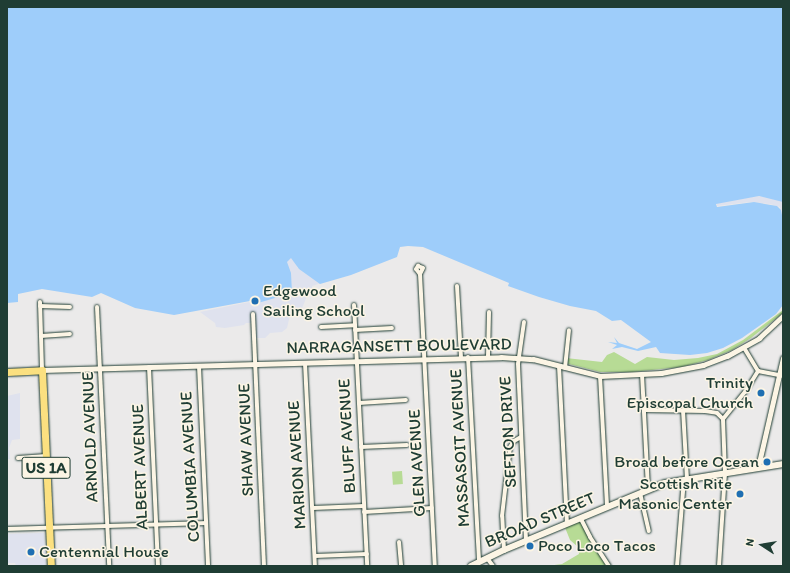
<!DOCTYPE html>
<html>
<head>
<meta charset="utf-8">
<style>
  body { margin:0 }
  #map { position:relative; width:790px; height:573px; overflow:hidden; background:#ebeaea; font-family:Itim,sans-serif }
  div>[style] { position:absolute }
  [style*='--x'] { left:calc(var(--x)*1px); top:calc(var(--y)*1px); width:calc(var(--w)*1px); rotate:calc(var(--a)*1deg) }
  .built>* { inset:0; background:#dfe2ee }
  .green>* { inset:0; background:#b7db95; transform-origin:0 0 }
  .water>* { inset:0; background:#9ecdfa }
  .roads { filter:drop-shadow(0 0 1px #1f3d34) drop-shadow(0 0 1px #1f3d34) }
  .minor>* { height:4px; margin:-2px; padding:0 2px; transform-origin:2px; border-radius:2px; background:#fcf5e5 }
  .tertiary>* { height:5px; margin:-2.5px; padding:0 2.5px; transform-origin:2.5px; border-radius:2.5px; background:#fcf5e5 }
  .secondary>* { height:6px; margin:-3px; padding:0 3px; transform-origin:3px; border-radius:3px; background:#fcf5e5 }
  .primary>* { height:7px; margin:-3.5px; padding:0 3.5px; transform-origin:3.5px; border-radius:3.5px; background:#fbe080 }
  .dots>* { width:11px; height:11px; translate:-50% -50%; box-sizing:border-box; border:2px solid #fcf5e5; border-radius:50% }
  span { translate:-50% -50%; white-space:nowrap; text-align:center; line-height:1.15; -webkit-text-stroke:3px #fcf5e5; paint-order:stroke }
  .shield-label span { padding:1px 3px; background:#fcf5e5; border:1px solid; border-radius:3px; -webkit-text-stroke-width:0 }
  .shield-label { font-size:16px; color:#1f3d34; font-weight:700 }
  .poi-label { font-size:17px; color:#1f3d34 }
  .left { translate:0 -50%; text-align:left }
  .right { translate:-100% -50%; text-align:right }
  .street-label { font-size:17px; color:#1f3d34 }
  .frame { position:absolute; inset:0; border:8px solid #1f3d34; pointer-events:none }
  .north { position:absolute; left:742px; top:525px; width:40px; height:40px; -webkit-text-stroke:3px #fcf5e5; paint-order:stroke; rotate:282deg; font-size:11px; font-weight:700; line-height:16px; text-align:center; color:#1f3d34 }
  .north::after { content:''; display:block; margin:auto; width:14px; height:18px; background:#1f3d34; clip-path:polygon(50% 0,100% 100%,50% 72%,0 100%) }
</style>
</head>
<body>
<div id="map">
  <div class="built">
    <div style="clip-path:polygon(758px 196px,783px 201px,783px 220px,780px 207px,770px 204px,750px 202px,717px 206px,717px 203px)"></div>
    <div style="clip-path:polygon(288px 253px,297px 264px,297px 267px,309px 276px,333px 279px,312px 286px,313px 294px,307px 296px,301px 311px,290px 315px,287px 328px,282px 332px,270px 333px,265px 338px,256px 338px,255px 323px,246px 323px,244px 325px,225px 328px,216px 327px,215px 323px,200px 312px,249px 302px,267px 300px,287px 262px)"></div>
    <div style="clip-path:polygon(20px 393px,20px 439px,12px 440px,9px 448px,10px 459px,7px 459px,7px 396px)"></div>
    <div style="clip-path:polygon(44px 533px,46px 566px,16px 566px,15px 563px,7px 563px,7px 534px)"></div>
  </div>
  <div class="green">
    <div style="clip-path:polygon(783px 310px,783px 313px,751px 338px,732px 350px,708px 360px,681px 367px,632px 372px,600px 372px,565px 363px,566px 358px,602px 362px,607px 355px,614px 352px,635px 364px,647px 357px,674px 360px,698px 358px,717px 354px,743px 340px)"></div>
    <div style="left:402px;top:471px;width:13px;height:10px;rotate:86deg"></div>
    <div style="clip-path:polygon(580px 518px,609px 566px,547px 566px,562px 564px,579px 554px,578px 547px,570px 540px,564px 525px)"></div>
  </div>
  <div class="water">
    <div style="clip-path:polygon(7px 7px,783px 7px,783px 202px,759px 196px,716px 204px,717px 207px,754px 202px,777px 206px,781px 210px,783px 220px,783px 305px,776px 314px,742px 338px,723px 348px,707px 353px,690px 355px,660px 353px,656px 347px,638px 351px,622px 347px,612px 349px,617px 345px,608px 342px,617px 343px,614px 337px,619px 343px,637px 349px,651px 342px,621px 320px,612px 321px,596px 311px,570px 306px,539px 297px,508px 286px,509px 283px,423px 247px,408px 246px,400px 247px,397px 257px,351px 275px,320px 284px,299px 269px,291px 258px,287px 262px,291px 273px,292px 293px,258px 303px,250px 301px,174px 315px,135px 308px,101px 293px,92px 297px,42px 289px,18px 294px,18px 302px,7px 303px)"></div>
  </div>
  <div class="roads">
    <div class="minor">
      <div style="--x:420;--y:274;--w:6;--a:-129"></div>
      <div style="--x:416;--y:269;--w:4;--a:-56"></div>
      <div style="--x:418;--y:266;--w:5;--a:22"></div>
      <div style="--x:423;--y:268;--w:7;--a:117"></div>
      <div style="--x:420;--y:274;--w:292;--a:87.1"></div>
      <div style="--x:457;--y:286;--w:71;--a:86.8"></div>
      <div style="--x:40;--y:302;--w:68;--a:88.3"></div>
      <div style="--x:354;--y:305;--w:261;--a:87.1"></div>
      <div style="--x:40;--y:306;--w:30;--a:2"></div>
      <div style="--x:97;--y:307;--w:259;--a:87.3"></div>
      <div style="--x:253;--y:314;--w:252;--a:87.5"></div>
      <div style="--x:524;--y:322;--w:42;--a:98.1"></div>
      <div style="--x:518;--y:364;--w:177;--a:87.4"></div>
      <div style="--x:321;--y:327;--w:34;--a:-3"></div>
      <div style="--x:355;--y:330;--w:37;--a:-3"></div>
      <div style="--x:41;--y:336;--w:29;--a:-4"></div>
      <div style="--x:468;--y:357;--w:204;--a:86.9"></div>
      <div style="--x:488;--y:357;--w:45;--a:-88.7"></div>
      <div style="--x:305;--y:363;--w:203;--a:87.2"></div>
      <div style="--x:199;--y:366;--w:200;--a:87.4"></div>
      <div style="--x:559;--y:366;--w:157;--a:87.1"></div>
      <div style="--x:149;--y:367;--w:199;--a:87.4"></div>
      <div style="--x:565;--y:368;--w:38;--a:-84"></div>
      <div style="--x:758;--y:371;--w:25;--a:11"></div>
      <div style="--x:642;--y:374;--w:115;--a:87"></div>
      <div style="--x:600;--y:376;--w:131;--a:86.9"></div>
      <div style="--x:359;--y:403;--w:47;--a:-3.7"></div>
      <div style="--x:644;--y:410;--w:61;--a:0.9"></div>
      <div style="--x:705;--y:411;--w:12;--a:9"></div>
      <div style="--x:717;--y:413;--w:8;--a:45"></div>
      <div style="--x:683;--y:410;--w:69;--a:86.7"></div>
      <div style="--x:361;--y:447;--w:46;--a:-2.5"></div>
      <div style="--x:18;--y:458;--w:28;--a:-4"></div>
      <div style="--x:640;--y:493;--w:39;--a:77"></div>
      <div style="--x:313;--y:508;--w:51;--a:-2.2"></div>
      <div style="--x:364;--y:512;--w:68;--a:-3.4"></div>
      <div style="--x:581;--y:519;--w:20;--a:63"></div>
      <div style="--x:590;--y:537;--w:35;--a:57"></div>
      <div style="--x:7;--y:529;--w:199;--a:-1.7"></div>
      <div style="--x:399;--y:542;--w:24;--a:85"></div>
      <div style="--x:504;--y:550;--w:34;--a:-93"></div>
      <div style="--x:502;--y:516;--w:69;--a:-83.4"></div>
      <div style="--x:510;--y:447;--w:7;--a:-56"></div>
      <div style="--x:514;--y:441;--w:8;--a:-30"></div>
      <div style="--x:315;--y:556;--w:52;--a:-2.2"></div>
      <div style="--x:487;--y:558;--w:10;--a:53"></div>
      <div style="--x:677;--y:566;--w:87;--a:-85.4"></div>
      <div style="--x:719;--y:566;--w:94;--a:-86.3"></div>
      <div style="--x:725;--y:472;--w:53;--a:-92.2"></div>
      <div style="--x:723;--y:419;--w:35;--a:-51"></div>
      <div style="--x:745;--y:392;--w:25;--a:-58"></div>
      <div style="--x:758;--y:371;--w:27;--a:-121"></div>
    </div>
    <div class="tertiary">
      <div style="--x:42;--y:370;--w:459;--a:-1.6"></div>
      <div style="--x:501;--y:357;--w:32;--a:4"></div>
      <div style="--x:533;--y:359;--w:69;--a:14.2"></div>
      <div style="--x:600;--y:376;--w:61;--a:-2.8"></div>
      <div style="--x:661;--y:373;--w:43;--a:-10.8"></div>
      <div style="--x:703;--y:365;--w:26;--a:-21"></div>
      <div style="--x:727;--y:356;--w:37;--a:-29"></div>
      <div style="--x:759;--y:338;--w:33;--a:-43"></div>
      <div style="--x:758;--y:467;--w:112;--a:-77.1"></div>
    </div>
    <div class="secondary">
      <div style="--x:471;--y:566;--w:37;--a:-26"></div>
      <div style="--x:504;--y:550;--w:174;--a:-22.6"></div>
      <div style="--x:665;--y:483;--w:120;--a:-9.1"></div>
    </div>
    <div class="primary">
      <div style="--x:7;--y:372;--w:35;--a:-3"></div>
      <div style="--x:42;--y:370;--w:196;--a:87.4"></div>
    </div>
  </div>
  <div class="dots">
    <div style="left:255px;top:301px;background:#1f6fb2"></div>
    <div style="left:761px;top:393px;background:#1f6fb2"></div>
    <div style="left:767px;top:462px;background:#1f6fb2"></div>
    <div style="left:740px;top:494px;background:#1f6fb2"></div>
    <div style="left:530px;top:546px;background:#1f6fb2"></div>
    <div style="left:31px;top:552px;background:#1f6fb2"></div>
  </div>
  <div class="shield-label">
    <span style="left:46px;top:468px">US 1A</span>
  </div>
  <div class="poi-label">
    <span class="left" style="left:263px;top:301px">Edgewood<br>Sailing School</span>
    <span class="right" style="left:753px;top:393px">Trinity<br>Episcopal Church</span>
    <span class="right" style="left:759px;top:462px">Broad before Ocean</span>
    <span class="right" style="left:732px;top:494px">Scottish Rite<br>Masonic Center</span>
    <span class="left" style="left:538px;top:546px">Poco Loco Tacos</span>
    <span class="left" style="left:39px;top:552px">Centennial House</span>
  </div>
  <div class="street-label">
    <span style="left:399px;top:346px;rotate:-1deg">NARRAGANSETT BOULEVARD</span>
    <span style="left:508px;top:432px;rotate:-93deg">SEFTON DRIVE</span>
    <span style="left:347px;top:436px;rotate:-93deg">BLUFF AVENUE</span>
    <span style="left:90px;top:437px;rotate:-92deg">ARNOLD AVENUE</span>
    <span style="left:246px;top:440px;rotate:-92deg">SHAW AVENUE</span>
    <span style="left:460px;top:448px;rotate:-93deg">MASSASOIT AVENUE</span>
    <span style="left:417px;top:463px;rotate:-93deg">GLEN AVENUE</span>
    <span style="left:297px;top:465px;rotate:-93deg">MARION AVENUE</span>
    <span style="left:140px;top:467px;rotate:-92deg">ALBERT AVENUE</span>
    <span style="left:190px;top:467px;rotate:-93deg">COLUMBIA AVENUE</span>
    <span style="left:540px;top:520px;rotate:-23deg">BROAD STREET</span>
  </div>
  <div class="frame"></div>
  <div class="north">N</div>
</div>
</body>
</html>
